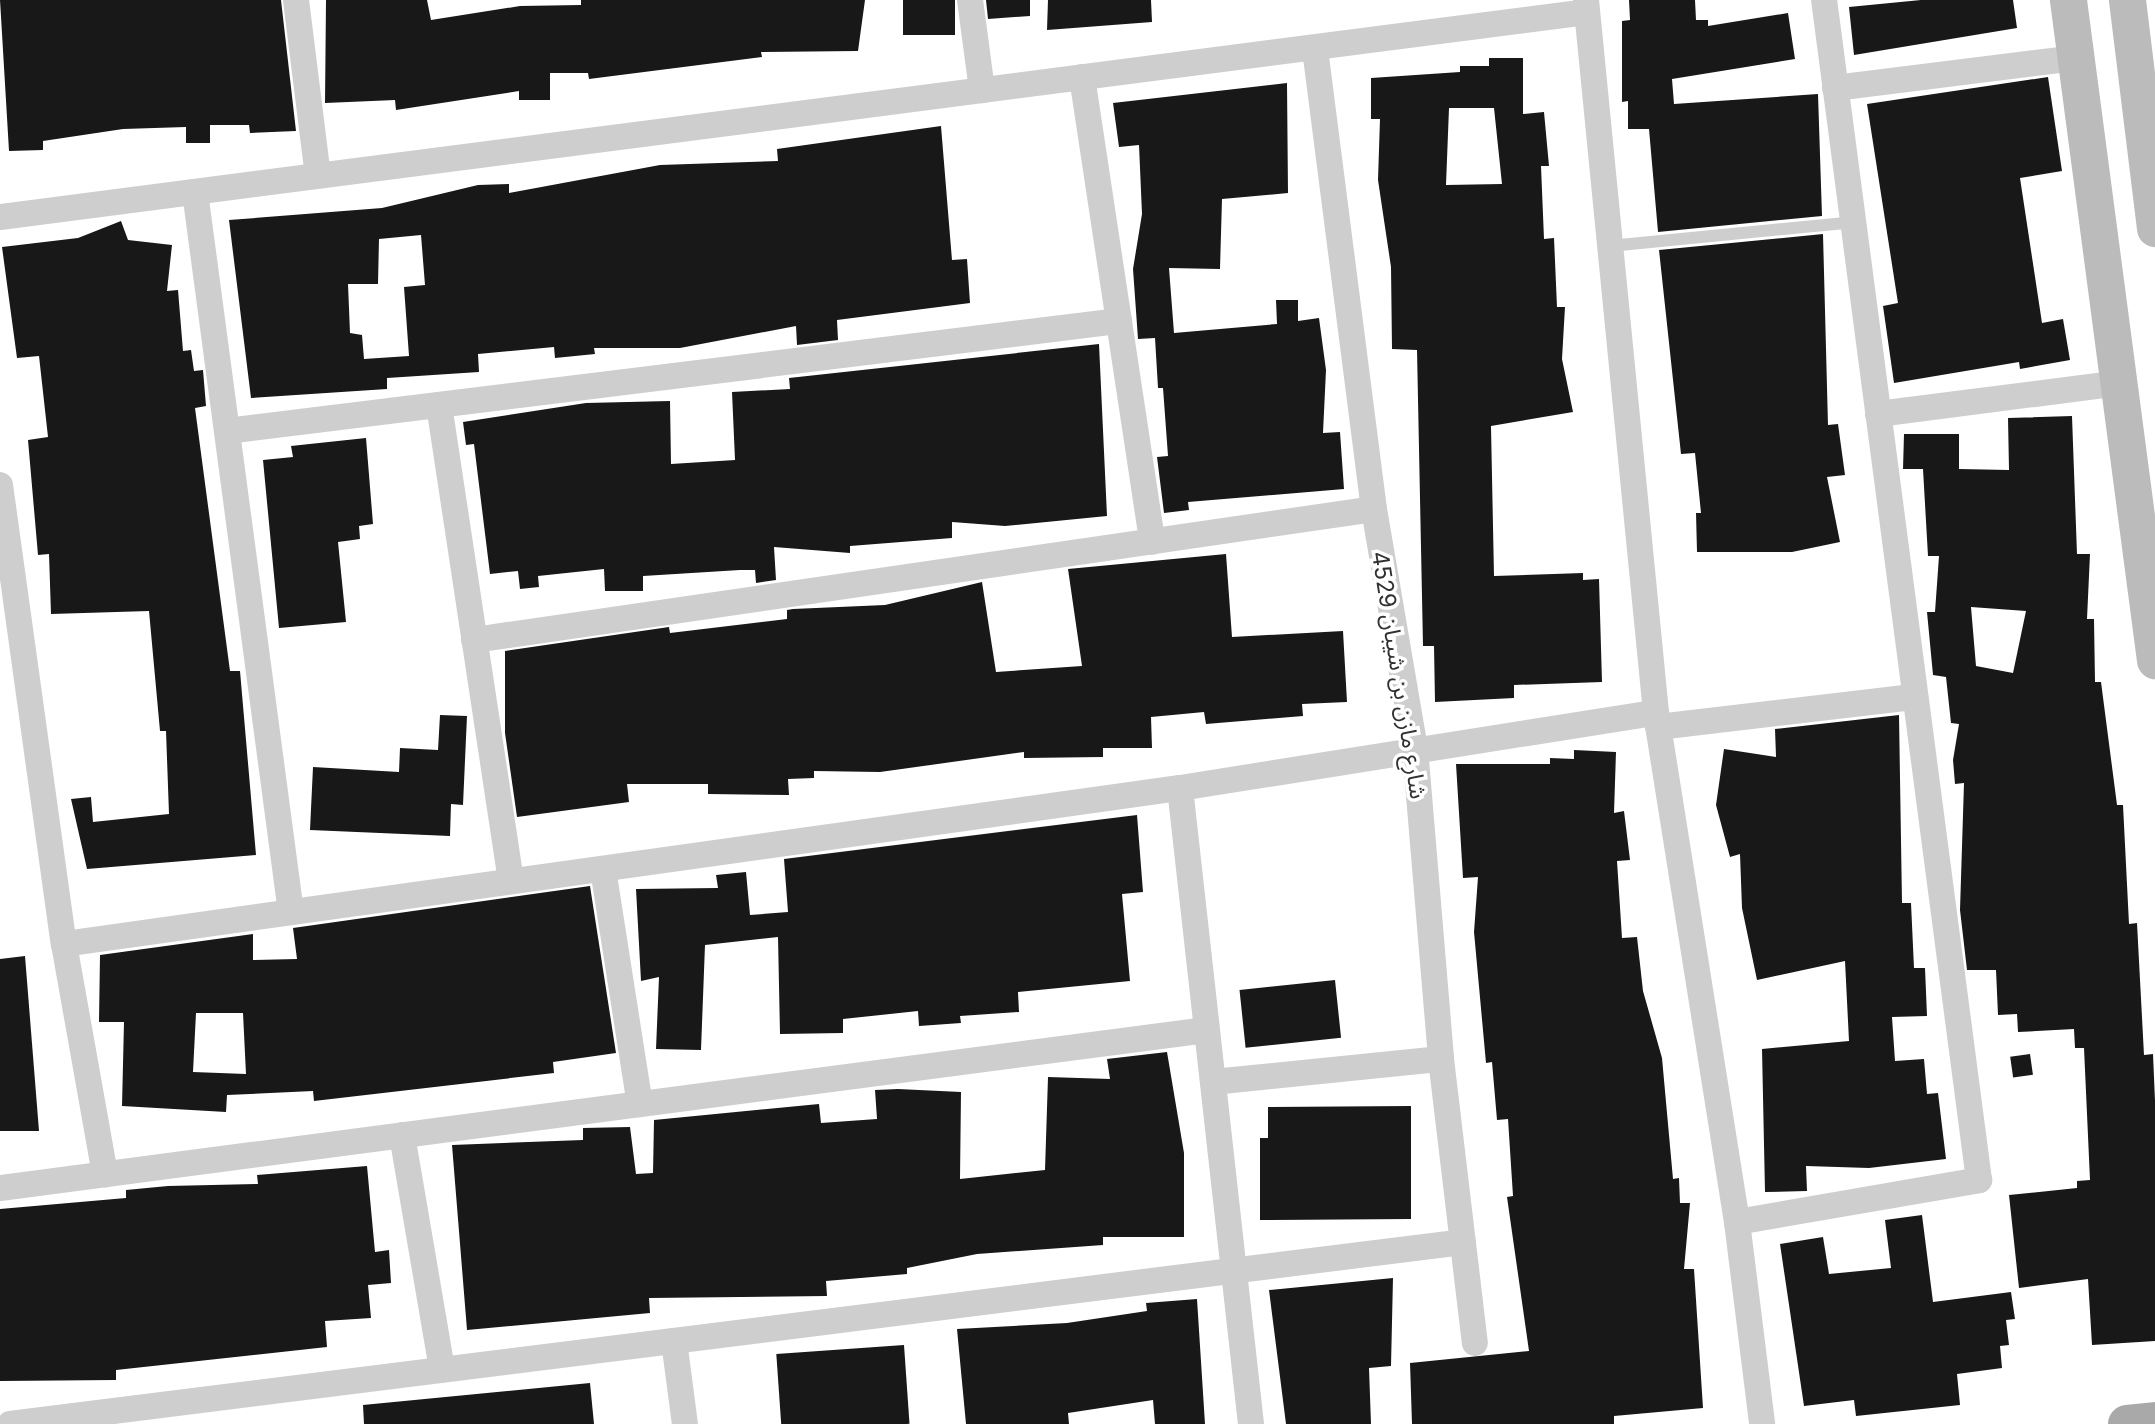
<!DOCTYPE html>
<html>
<head>
<meta charset="utf-8">
<style>
  body { margin:0 }
  #map { position:relative; width:2155px; height:1424px; overflow:hidden; background:#fff; font-family:Inter,"Noto Sans Arabic",sans-serif }
  div>[style] { position:absolute }
  [style*='--x'] { left:calc(var(--x)*1px); top:calc(var(--y)*1px); width:calc(var(--w)*1px); rotate:calc(var(--a)*1deg) }
  .building>* { inset:0; background:#181818; transform-origin:0 0 }
  .lane>* { height:12px; margin:-6px; padding:0 6px; transform-origin:6px; border-radius:6px; background:#cecece }
  .street>* { height:26px; margin:-13px; padding:0 13px; transform-origin:13px; border-radius:13px; background:#cecece }
  .secondary>* { height:37px; margin:-18.5px; padding:0 18.5px; transform-origin:18.5px; border-radius:18.5px; background:#bbb }
  .primary>* { height:38px; margin:-19px; padding:0 19px; transform-origin:19px; border-radius:19px; background:#a9a9a9 }
  span { translate:-50% -50%; white-space:nowrap; text-align:center; line-height:1.15; -webkit-text-stroke:7px #fff; paint-order:stroke }
  .street-label { font-size:23px; color:#313131 }
</style>
</head>
<body>
<div id="map">
  <div class="building">
    <div style="clip-path:polygon(0 0,281px 0,296px 131px,250px 133px,249px 125px,210px 125px,210px 143px,186px 143px,186px 127px,123px 129px,43px 141px,43px 150px,9px 151px)"></div>
    <div style="clip-path:polygon(326px 0,427px 0,431px 20px,520px 6px,581px 5px,581px 0,865px 0,858px 51px,761px 52px,762px 57px,589px 79px,588px 73px,550px 73px,550px 100px,519px 100px,519px 91px,396px 110px,395px 100px,325px 103px)"></div>
    <div style="left:903px;top:0;width:52px;height:35px"></div>
    <div style="clip-path:polygon(986px 0,1030px 0,1030px 16px,988px 19px)"></div>
    <div style="clip-path:polygon(1048px 0,1151px 0,1152px 22px,1047px 30px)"></div>
    <div style="clip-path:polygon(1629px 0,1695px 0,1696px 20px,1708px 20px,1708px 26px,1788px 13px,1795px 59px,1672px 79px,1674px 104px,1818px 94px,1822px 216px,1658px 232px,1649px 129px,1628px 129px,1628px 101px,1622px 102px,1622px 21px,1630px 20px)"></div>
    <div style="clip-path:polygon(1921px 0,2013px 0,2017px 28px,1854px 55px,1849px 7px)"></div>
    <div style="clip-path:polygon(evenodd,1489px 58px,1523px 58px,1523px 114px,1544px 112px,1549px 166px,1541px 166px,1544px 239px,1554px 238px,1557px 307px,1565px 307px,1562px 359px,1573px 412px,1491px 426px,1494px 576px,1583px 573px,1583px 580px,1599px 579px,1602px 682px,1514px 685px,1514px 698px,1435px 702px,1434px 646px,1423px 646px,1417px 350px,1392px 349px,1391px 267px,1378px 180px,1380px 119px,1371px 119px,1371px 78px,1460px 72px,1460px 66px,1489px 66px,1489px 58px,1449px 108px,1494px 108px,1502px 184px,1446px 185px,1449px 108px)"></div>
    <div style="clip-path:polygon(2048px 77px,2062px 171px,2020px 178px,2042px 323px,2063px 319px,2070px 360px,2020px 369px,2019px 362px,1894px 383px,1883px 306px,1898px 303px,1867px 104px)"></div>
    <div style="clip-path:polygon(1287px 83px,1288px 193px,1222px 199px,1220px 269px,1169px 268px,1174px 333px,1277px 324px,1276px 300px,1298px 300px,1298px 321px,1319px 318px,1326px 370px,1323px 433px,1340px 432px,1344px 489px,1188px 502px,1189px 510px,1164px 513px,1157px 457px,1168px 456px,1163px 388px,1158px 388px,1155px 338px,1138px 339px,1133px 269px,1142px 214px,1139px 145px,1119px 147px,1113px 103px)"></div>
    <div style="clip-path:polygon(evenodd,941px 126px,952px 260px,967px 259px,970px 303px,837px 320px,838px 340px,797px 345px,796px 326px,680px 348px,594px 348px,595px 354px,555px 358px,554px 347px,478px 354px,479px 372px,387px 378px,387px 389px,251px 398px,229px 220px,382px 208px,478px 185px,509px 184px,509px 193px,660px 165px,778px 161px,777px 149px,941px 126px,421px 235px,425px 285px,404px 287px,409px 356px,364px 359px,362px 335px,350px 333px,348px 284px,378px 284px,379px 239px,421px 235px)"></div>
    <div style="clip-path:polygon(121px 221px,128px 240px,172px 245px,167px 291px,178px 290px,183px 351px,191px 350px,194px 371px,203px 370px,206px 406px,195px 408px,230px 671px,240px 671px,256px 855px,87px 869px,71px 799px,91px 797px,93px 822px,169px 814px,166px 731px,160px 731px,149px 611px,51px 614px,49px 554px,38px 555px,28px 440px,48px 437px,39px 356px,17px 358px,2px 247px,78px 238px)"></div>
    <div style="clip-path:polygon(1823px 234px,1828px 425px,1838px 424px,1845px 475px,1827px 477px,1840px 542px,1792px 552px,1697px 552px,1696px 513px,1701px 513px,1695px 453px,1681px 454px,1659px 250px)"></div>
    <div style="clip-path:polygon(1099px 344px,1107px 516px,1005px 526px,952px 522px,952px 538px,850px 546px,850px 553px,774px 547px,776px 580px,756px 583px,755px 570px,740px 570px,643px 576px,643px 591px,605px 591px,604px 569px,538px 576px,539px 587px,520px 589px,518px 571px,490px 574px,474px 444px,466px 445px,463px 422px,586px 403px,670px 401px,671px 464px,735px 460px,732px 392px,790px 389px,789px 378px)"></div>
    <div style="clip-path:polygon(evenodd,2072px 416px,2077px 554px,2090px 554px,2087px 619px,2094px 619px,2095px 682px,2101px 682px,2117px 805px,2123px 805px,2129px 924px,2137px 923px,2144px 1055px,2153px 1054px,2155px 1101px,2155px 1341px,2092px 1345px,2088px 1279px,2019px 1288px,2009px 1195px,2077px 1188px,2077px 1181px,2090px 1180px,2084px 1048px,2075px 1048px,2074px 1029px,2018px 1032px,2017px 1014px,1998px 1015px,1996px 970px,1967px 970px,1960px 910px,1964px 783px,1955px 784px,1953px 760px,1959px 724px,1951px 723px,1946px 677px,1933px 675px,1927px 612px,1935px 612px,1939px 556px,1928px 556px,1923px 469px,1903px 469px,1904px 434px,1959px 434px,1959px 469px,2009px 470px,2008px 418px,2072px 416px,1971px 607px,2026px 611px,2013px 673px,1976px 666px,1971px 607px)"></div>
    <div style="clip-path:polygon(366px 438px,373px 524px,359px 526px,360px 539px,338px 542px,346px 622px,279px 628px,263px 460px,293px 457px,291px 446px)"></div>
    <div style="clip-path:polygon(1226px 554px,1232px 637px,1343px 631px,1347px 702px,1302px 704px,1303px 716px,1206px 724px,1204px 712px,1151px 717px,1152px 748px,1103px 748px,1103px 757px,1024px 758px,1024px 752px,880px 772px,814px 771px,814px 778px,788px 779px,789px 795px,708px 794px,708px 784px,627px 784px,629px 802px,517px 817px,505px 733px,505px 651px,669px 627px,670px 633px,787px 619px,787px 610px,793px 609px,885px 605px,982px 582px,996px 672px,1082px 666px,1068px 569px)"></div>
    <div style="clip-path:polygon(440px 715px,467px 716px,463px 805px,451px 804px,450px 836px,310px 830px,313px 767px,399px 772px,400px 748px,438px 750px)"></div>
    <div style="clip-path:polygon(1899px 715px,1902px 903px,1911px 903px,1914px 968px,1925px 968px,1927px 1016px,1892px 1017px,1895px 1061px,1924px 1059px,1927px 1094px,1938px 1093px,1946px 1159px,1869px 1168px,1806px 1166px,1807px 1191px,1765px 1192px,1762px 1049px,1849px 1041px,1845px 961px,1757px 980px,1742px 908px,1740px 854px,1730px 857px,1716px 805px,1724px 749px,1776px 757px,1775px 729px)"></div>
    <div style="clip-path:polygon(1574px 750px,1616px 752px,1614px 813px,1624px 811px,1630px 860px,1617px 861px,1622px 938px,1637px 937px,1643px 991px,1662px 1058px,1673px 1179px,1679px 1178px,1680px 1203px,1690px 1203px,1684px 1269px,1694px 1269px,1703px 1408px,1614px 1416px,1614px 1424px,1412px 1424px,1410px 1363px,1529px 1351px,1507px 1197px,1513px 1196px,1508px 1119px,1497px 1120px,1492px 1062px,1486px 1063px,1474px 932px,1478px 877px,1463px 878px,1456px 764px,1550px 764px,1550px 758px,1574px 759px)"></div>
    <div style="clip-path:polygon(1137px 815px,1143px 892px,1122px 894px,1130px 981px,1018px 992px,1019px 1012px,960px 1016px,961px 1023px,919px 1026px,918px 1011px,843px 1019px,843px 1033px,780px 1034px,778px 937px,705px 945px,701px 1050px,656px 1049px,659px 977px,641px 981px,636px 889px,718px 888px,716px 875px,746px 872px,750px 915px,788px 912px,784px 859px)"></div>
    <div style="clip-path:polygon(evenodd,590px 886px,616px 1053px,553px 1062px,554px 1073px,314px 1101px,313px 1091px,227px 1095px,226px 1112px,122px 1106px,124px 1022px,99px 1022px,100px 955px,253px 934px,253px 960px,297px 959px,293px 928px,590px 886px,196px 1013px,243px 1013px,246px 1074px,193px 1072px,196px 1013px)"></div>
    <div style="clip-path:polygon(25px 956px,39px 1131px,0 1131px,0 959px)"></div>
    <div style="left:1335px;top:980px;width:58px;height:96px;rotate:84deg"></div>
    <div style="clip-path:polygon(1167px 1052px,1184px 1153px,1184px 1237px,1103px 1237px,1103px 1245px,977px 1254px,907px 1268px,907px 1274px,826px 1281px,827px 1296px,649px 1298px,650px 1313px,467px 1330px,452px 1145px,583px 1140px,583px 1128px,630px 1127px,636px 1174px,653px 1173px,654px 1120px,819px 1104px,821px 1123px,877px 1119px,875px 1090px,898px 1089px,961px 1092px,960px 1179px,1045px 1170px,1048px 1077px,1110px 1079px,1107px 1059px)"></div>
    <div style="left:2030px;top:1054px;width:21px;height:20px;rotate:82deg"></div>
    <div style="clip-path:polygon(1411px 1106px,1411px 1219px,1260px 1220px,1260px 1138px,1268px 1138px,1268px 1107px)"></div>
    <div style="clip-path:polygon(367px 1166px,375px 1252px,389px 1250px,391px 1283px,368px 1285px,371px 1318px,325px 1321px,327px 1347px,116px 1370px,116px 1380px,0 1381px,0 1209px,126px 1198px,126px 1190px,168px 1186px,258px 1184px,257px 1175px)"></div>
    <div style="clip-path:polygon(1922px 1215px,1933px 1302px,2011px 1292px,2015px 1319px,2006px 1320px,2009px 1345px,2000px 1346px,2002px 1368px,1957px 1374px,1960px 1405px,1856px 1416px,1854px 1400px,1804px 1406px,1780px 1244px,1823px 1237px,1829px 1274px,1891px 1268px,1885px 1220px)"></div>
    <div style="clip-path:polygon(1393px 1278px,1391px 1366px,1369px 1368px,1371px 1424px,1286px 1424px,1269px 1290px)"></div>
    <div style="clip-path:polygon(1197px 1299px,1205px 1424px,1155px 1424px,1153px 1400px,1068px 1413px,1069px 1424px,966px 1424px,957px 1329px,1067px 1323px,1147px 1311px,1146px 1303px)"></div>
    <div style="left:904px;top:1345px;width:79px;height:128px;rotate:86deg"></div>
    <div style="clip-path:polygon(590px 1383px,594px 1424px,364px 1424px,363px 1405px)"></div>
  </div>
  <div class="lane">
    <div style="--x:1610;--y:246;--w:244;--a:-5.6"></div>
  </div>
  <div class="street">
    <div style="--x:296;--y:0;--w:177;--a:82.9"></div>
    <div style="--x:970;--y:0;--w:91;--a:82.4"></div>
    <div style="--x:1586;--y:0;--w:716;--a:84.39"></div>
    <div style="--x:1656;--y:713;--w:515;--a:80.96"></div>
    <div style="--x:1737;--y:1222;--w:204;--a:82.9"></div>
    <div style="--x:1315;--y:49;--w:464;--a:82.7"></div>
    <div style="--x:1374;--y:509;--w:242;--a:80.3"></div>
    <div style="--x:1415;--y:748;--w:312;--a:85.2"></div>
    <div style="--x:1441;--y:1059;--w:286;--a:83.2"></div>
    <div style="--x:1082;--y:77;--w:470;--a:81.4"></div>
    <div style="--x:1835;--y:88;--w:242;--a:-7.1"></div>
    <div style="--x:195;--y:192;--w:726;--a:82.41"></div>
    <div style="--x:0;--y:217;--w:1600;--a:-7.36"></div>
    <div style="--x:439;--y:405;--w:481;--a:81.4"></div>
    <div style="--x:1878;--y:414;--w:243;--a:-7.3"></div>
    <div style="--x:227;--y:431;--w:899;--a:-7.03"></div>
    <div style="--x:0;--y:485;--w:463;--a:82.1"></div>
    <div style="--x:64;--y:944;--w:234;--a:79.9"></div>
    <div style="--x:474;--y:640;--w:909;--a:-8.28"></div>
    <div style="--x:1658;--y:727;--w:259;--a:-6.7"></div>
    <div style="--x:1180;--y:788;--w:640;--a:83.63"></div>
    <div style="--x:603;--y:869;--w:238;--a:81.1"></div>
    <div style="--x:64;--y:944;--w:1127;--a:-7.96"></div>
    <div style="--x:1180;--y:788;--w:482;--a:-9"></div>
    <div style="--x:1213;--y:1082;--w:229;--a:-5.8"></div>
    <div style="--x:402;--y:1135;--w:238;--a:80.3"></div>
    <div style="--x:0;--y:1188;--w:1217;--a:-7.46"></div>
    <div style="--x:1737;--y:1222;--w:246;--a:-9.8"></div>
    <div style="--x:1979;--y:1180;--w:1190;--a:-97.48"></div>
    <div style="--x:674;--y:1341;--w:84;--a:82.5"></div>
    <div style="--x:10;--y:1424;--w:1464;--a:-7.14"></div>
  </div>
  <div class="secondary">
    <div style="--x:2068;--y:0;--w:666;--a:82.49"></div>
    <div style="--x:2127;--y:0;--w:230;--a:83"></div>
  </div>
  <div class="primary">
    <div style="--x:2127;--y:1424;--w:28;--a:-6"></div>
  </div>
  <div class="street-label">
    <span style="left:1399px;top:675px;rotate:81deg">شارع مازن بن شيبان 4529</span>
  </div>
</div>
</body>
</html>
